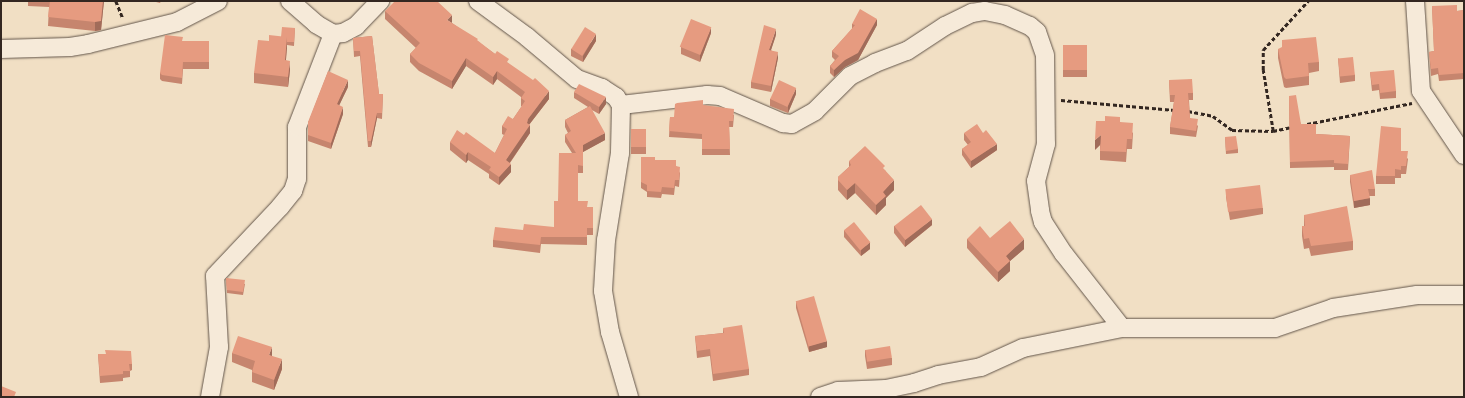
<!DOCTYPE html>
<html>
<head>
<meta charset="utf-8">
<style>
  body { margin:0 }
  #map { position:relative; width:1465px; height:398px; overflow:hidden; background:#f1dfc4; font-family:"Sorts Mill Goudy",serif }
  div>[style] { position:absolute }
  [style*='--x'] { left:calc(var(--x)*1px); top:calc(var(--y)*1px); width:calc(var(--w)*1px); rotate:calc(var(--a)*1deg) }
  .path>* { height:2.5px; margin-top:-1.25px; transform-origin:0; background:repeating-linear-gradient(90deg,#332721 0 4px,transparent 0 6.5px) }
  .roads { filter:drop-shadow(0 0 1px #62554a) drop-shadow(0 0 1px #62554a) }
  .street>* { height:18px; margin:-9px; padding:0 9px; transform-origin:9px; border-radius:9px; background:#f6ead9 }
  .wall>* { inset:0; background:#c6856e; transform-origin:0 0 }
  .shaded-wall>* { inset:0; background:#a16c5a }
  .building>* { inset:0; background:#e69b80; transform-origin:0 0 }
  span { translate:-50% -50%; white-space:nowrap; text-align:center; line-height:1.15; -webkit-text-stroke:5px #f6ead9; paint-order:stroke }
  .frame { position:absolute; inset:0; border:2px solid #332721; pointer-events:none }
</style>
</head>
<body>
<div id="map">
  <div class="path">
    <div style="--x:116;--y:1;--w:18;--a:68"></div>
    <div style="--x:1061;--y:100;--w:114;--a:5"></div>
    <div style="--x:1188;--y:111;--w:25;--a:11"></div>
    <div style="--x:1213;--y:116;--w:24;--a:36"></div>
    <div style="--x:1232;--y:130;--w:41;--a:1.4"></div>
    <div style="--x:1273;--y:131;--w:19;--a:-12"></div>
    <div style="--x:1307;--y:124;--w:107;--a:-11.3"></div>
    <div style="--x:1273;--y:131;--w:62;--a:-99.3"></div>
    <div style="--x:1263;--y:70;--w:20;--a:-90"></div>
    <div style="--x:1263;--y:50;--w:67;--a:-47.4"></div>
  </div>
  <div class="roads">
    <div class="street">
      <div style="--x:290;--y:1;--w:35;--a:41"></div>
      <div style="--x:316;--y:24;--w:20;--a:30"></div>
      <div style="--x:333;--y:34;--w:10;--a:-6"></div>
      <div style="--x:343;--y:33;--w:15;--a:-28"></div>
      <div style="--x:356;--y:26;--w:35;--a:-46"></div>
      <div style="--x:478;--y:1;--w:61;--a:36.3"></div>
      <div style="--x:527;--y:37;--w:65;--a:40"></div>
      <div style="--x:577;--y:79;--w:27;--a:20"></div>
      <div style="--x:602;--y:88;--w:17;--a:33"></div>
      <div style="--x:616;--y:97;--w:9;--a:58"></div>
      <div style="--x:621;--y:105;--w:48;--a:91.2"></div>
      <div style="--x:620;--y:153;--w:88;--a:99.1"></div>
      <div style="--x:606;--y:240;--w:51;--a:93.4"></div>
      <div style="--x:603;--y:291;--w:42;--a:80.3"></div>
      <div style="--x:610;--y:332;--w:68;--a:73.7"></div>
      <div style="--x:1415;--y:1;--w:90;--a:86.2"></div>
      <div style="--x:1421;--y:91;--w:77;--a:56.1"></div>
      <div style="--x:1;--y:49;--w:69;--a:-1.7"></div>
      <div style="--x:70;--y:47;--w:18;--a:-9"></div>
      <div style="--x:88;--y:44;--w:92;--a:-13.9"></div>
      <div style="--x:177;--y:22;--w:46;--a:-27.1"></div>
      <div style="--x:621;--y:105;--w:87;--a:-6.6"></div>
      <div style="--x:707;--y:95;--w:13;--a:4"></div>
      <div style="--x:720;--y:96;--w:69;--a:23.2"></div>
      <div style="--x:783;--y:123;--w:9;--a:6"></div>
      <div style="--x:792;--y:124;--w:26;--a:-29"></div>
      <div style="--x:815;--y:111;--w:49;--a:-45"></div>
      <div style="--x:850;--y:76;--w:28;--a:-27"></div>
      <div style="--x:875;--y:63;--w:34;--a:-21"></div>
      <div style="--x:907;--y:51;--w:45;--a:-33.3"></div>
      <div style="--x:945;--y:26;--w:30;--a:-26"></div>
      <div style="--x:972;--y:13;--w:13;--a:-9"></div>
      <div style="--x:985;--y:11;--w:20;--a:11"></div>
      <div style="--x:1005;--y:15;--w:27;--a:24"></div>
      <div style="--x:1030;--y:26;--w:9;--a:41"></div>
      <div style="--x:1037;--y:32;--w:24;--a:71"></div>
      <div style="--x:1045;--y:55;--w:89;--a:89.4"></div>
      <div style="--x:1046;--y:144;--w:38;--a:105"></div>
      <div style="--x:1036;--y:181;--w:30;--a:82"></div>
      <div style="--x:1040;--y:211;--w:11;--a:75"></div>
      <div style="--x:1043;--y:222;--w:38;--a:57"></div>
      <div style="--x:1064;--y:254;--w:94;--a:51.9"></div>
      <div style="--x:210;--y:397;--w:51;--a:-79.8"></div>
      <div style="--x:219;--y:347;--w:71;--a:-93.2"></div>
      <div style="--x:215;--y:276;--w:95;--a:-46.7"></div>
      <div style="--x:280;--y:207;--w:21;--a:-51"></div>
      <div style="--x:293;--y:191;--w:13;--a:-72"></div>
      <div style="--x:297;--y:179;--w:52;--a:-90"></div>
      <div style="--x:297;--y:127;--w:100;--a:-68.8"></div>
      <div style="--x:820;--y:397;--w:19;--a:-18"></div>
      <div style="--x:838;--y:391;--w:48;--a:-2.4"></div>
      <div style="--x:886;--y:389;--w:29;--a:-12"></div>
      <div style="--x:914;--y:383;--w:25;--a:-18"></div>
      <div style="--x:938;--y:375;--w:44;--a:-10.5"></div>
      <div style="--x:981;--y:367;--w:46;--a:-24.3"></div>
      <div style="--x:1023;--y:348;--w:101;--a:-11.4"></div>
      <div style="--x:1122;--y:328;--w:153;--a:0"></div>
      <div style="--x:1275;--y:328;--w:61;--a:-19"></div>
      <div style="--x:1333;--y:308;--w:85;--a:-8.8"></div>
      <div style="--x:1417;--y:295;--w:47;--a:0"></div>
    </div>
  </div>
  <div class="wall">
    <div style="clip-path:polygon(28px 1px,104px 1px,101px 30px,95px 31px,48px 26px,49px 7px,28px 6px)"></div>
    <div style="clip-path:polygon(152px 1px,161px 1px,160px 3px)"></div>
    <div style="clip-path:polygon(1432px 6px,1457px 11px,1464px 10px,1464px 79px,1439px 81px,1438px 74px,1431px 76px,1429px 52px,1434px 51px)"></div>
    <div style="clip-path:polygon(385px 11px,452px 23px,509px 64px,549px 99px,529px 125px,530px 133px,510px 163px,511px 172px,499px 185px,489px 178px,489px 174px,468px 160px,466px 163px,450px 150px,450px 142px,495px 153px,504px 135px,502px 134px,502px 126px,513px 119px,522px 106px,521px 106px,521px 97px,497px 79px,493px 85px,466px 66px,452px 89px,419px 71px,410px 62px,410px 54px,416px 48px,385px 19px)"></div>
    <div style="clip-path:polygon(852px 24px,877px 25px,858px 60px,845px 67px,834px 77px,830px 73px,830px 66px,835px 60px,832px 57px,832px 51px,852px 29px)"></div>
    <div style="clip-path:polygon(295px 28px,294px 46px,287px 45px,286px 60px,290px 70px,288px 87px,254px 83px,254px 73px,269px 41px,281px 37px)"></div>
    <div style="clip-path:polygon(711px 33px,700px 62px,681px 54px,681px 47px)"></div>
    <div style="clip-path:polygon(776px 35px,771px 50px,778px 58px,771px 92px,751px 88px,751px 82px)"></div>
    <div style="clip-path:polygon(372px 36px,379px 94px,383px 94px,382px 119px,377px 118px,371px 147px,368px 147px,360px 56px,354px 57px,353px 38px)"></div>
    <div style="clip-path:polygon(183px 41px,209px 41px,209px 69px,183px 69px,182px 84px,162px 81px,160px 79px,160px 73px)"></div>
    <div style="clip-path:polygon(596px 41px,583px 62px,571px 56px,571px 49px)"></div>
    <div style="left:1087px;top:45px;width:32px;height:24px;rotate:90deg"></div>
    <div style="clip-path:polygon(1278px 49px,1319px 62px,1319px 71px,1309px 73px,1309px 85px,1286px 88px,1284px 87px,1278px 58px)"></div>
    <div style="clip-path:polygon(1338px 58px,1355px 75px,1355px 81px,1340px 83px)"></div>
    <div style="clip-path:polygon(1370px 72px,1396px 91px,1396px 98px,1380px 99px,1379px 90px,1372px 91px)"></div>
    <div style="clip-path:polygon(1169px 80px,1193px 93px,1193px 100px,1189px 100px,1190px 118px,1198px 126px,1196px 137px,1170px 134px,1170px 127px,1174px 102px,1170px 102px)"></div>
    <div style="clip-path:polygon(348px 87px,339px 105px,343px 114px,331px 149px,308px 141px,308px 122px)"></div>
    <div style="clip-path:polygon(574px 92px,606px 104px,599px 114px,592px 110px,605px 140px,583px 152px,583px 173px,578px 173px,578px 201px,587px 207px,593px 207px,593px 235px,587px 235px,587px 245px,541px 244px,540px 253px,493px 247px,493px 240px,523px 230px,554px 227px,558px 201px,572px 153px,565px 142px,565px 135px,568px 133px,565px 127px,565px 120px,588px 107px,574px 98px)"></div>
    <div style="clip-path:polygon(796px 94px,788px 113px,770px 106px,770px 99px)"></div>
    <div style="clip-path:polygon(1289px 96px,1301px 124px,1316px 134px,1350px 136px,1348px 170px,1334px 170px,1334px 167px,1290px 168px)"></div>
    <div style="clip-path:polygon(703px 105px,734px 115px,733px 127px,729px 127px,730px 155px,702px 155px,702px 139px,669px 137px,670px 117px,674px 117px)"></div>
    <div style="clip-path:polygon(1120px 122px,1133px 133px,1132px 149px,1127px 149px,1126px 162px,1100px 160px,1100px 145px,1095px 150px)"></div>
    <div style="left:646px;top:129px;width:25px;height:15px;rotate:90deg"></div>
    <div style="clip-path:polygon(964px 133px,997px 150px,971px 168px,962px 155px,962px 149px,968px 145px,964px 140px)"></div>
    <div style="clip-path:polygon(1225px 137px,1238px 149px,1238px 153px,1226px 154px)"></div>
    <div style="clip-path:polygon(1401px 151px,1408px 159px,1406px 174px,1401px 174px,1401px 178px,1395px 178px,1395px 184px,1376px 184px,1376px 176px)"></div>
    <div style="clip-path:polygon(641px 157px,676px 166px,680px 173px,679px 187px,675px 186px,674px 195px,662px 194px,661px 198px,647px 197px,647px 192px,641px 188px)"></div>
    <div style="clip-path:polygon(849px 161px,885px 170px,894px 190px,886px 198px,886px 205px,876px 215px,855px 193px,847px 200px,838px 190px,838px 177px,849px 167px)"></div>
    <div style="clip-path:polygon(1350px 175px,1375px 189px,1375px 196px,1369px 196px,1370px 205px,1354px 208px,1350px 182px)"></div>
    <div style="clip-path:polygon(1226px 191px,1263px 208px,1263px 214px,1230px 220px,1226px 197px)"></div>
    <div style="clip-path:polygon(1304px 215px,1353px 241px,1353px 250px,1311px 256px,1309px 248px,1304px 249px,1302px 236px,1302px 226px,1304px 226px)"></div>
    <div style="clip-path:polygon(932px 225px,905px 247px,894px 233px,894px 226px)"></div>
    <div style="clip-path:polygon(844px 230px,870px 249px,861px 256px,844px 237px)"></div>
    <div style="clip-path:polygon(990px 238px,1024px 249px,1010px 261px,1010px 271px,998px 282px,967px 248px,967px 239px)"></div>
    <div style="clip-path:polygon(226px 278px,245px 284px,243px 295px,227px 293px)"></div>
    <div style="clip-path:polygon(796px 301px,827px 347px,809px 352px,796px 308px)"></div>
    <div style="clip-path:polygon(723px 328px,749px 369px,749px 375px,713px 381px,710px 356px,697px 358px,695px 336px,723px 333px)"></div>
    <div style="clip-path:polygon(865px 350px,892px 358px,892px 365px,867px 369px,865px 356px)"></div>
    <div style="clip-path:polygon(232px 353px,272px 356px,282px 369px,274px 390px,252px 382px,252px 370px,232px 362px)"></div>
    <div style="clip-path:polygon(98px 354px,132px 364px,132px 370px,130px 371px,130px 377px,123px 378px,123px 381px,100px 383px)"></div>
  </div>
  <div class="shaded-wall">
    <div style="clip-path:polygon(103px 1px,104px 1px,101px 30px,95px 31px,95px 22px)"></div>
    <div style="clip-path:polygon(452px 15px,452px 23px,447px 20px)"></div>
    <div style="clip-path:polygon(877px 19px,877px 25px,858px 60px,845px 67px,834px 77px,834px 70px)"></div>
    <div style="clip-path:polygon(711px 27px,711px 33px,700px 62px,700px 55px)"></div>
    <div style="clip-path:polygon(776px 29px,776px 35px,769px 56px,769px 50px)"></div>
    <div style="clip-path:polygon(596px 34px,596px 41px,583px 62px,583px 56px)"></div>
    <div style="clip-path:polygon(287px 37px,287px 47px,285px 70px,285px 60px)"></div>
    <div style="clip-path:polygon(778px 52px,778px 58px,771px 92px,771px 86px)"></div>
    <div style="clip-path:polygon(466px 58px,466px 66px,452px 89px,452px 81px)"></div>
    <div style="clip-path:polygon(290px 61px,290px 70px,288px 87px,288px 77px)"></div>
    <div style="clip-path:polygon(497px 71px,497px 79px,493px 85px,493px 77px)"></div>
    <div style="clip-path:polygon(348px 80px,348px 87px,337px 110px,337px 104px)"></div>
    <div style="clip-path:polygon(796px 88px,796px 94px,788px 113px,788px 106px)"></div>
    <div style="clip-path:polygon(549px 91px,549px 99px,528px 126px,530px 125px,530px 133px,506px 168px,506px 160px,527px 123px,528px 119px)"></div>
    <div style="clip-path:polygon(606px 97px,606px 104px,599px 114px,599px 107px)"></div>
    <div style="clip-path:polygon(343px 107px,343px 114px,331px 149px,331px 143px)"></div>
    <div style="clip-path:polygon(377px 113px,377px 118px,371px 147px,371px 141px)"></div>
    <div style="clip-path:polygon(605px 133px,605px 140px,583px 152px,583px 145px)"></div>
    <div style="clip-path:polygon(1101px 135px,1101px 144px,1095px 150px,1095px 140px)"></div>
    <div style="clip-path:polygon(997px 144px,997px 150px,971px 168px,971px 161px)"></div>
    <div style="clip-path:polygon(468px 152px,468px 160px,466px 163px,466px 155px)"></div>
    <div style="clip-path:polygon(511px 164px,511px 172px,499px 185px,499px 177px)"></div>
    <div style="clip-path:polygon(894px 180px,894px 190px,886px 198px,886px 205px,876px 215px,876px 205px,883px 192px)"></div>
    <div style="clip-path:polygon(855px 183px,855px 193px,847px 200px,847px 190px)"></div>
    <div style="clip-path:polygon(1370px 198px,1370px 205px,1354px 208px,1354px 201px)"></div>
    <div style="clip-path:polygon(932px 219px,932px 225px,905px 247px,905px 240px)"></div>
    <div style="clip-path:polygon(1024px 239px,1024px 249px,1010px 261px,1010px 271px,998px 282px,998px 272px,1006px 256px)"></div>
    <div style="clip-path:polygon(870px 242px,870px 249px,861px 256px,861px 250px)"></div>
    <div style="clip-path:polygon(827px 341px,827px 347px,809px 352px,809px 346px)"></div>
    <div style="clip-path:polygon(272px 347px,272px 357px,269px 355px)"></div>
    <div style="clip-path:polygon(282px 359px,282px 369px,274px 390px,274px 380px)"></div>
  </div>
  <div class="building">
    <div style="clip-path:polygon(50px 1px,103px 1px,101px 21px,95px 22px,48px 17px)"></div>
    <div style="clip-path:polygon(395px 1px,437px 1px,452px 15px,447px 20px,478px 39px,477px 40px,495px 54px,497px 51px,509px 59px,507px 62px,533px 80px,535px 78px,549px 91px,528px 119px,527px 123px,530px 125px,506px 160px,511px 164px,499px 177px,489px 170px,491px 167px,468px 152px,466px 155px,450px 142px,457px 130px,464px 135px,466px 132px,495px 153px,507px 129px,502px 126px,508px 116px,513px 119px,525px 101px,521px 98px,525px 92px,497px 71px,493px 77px,466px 58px,452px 81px,419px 63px,410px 54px,420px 43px,385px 11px)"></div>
    <div style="clip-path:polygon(1457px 5px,1457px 11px,1464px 10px,1464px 73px,1439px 75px,1438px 68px,1431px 69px,1429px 52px,1434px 51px,1432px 6px)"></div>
    <div style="clip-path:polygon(860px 9px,877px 19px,858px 53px,845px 60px,834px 70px,830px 66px,839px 56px,832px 51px,855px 25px,852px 24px)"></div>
    <div style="left:691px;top:19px;width:22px;height:30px;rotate:22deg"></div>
    <div style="clip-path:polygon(764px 25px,776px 29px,769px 50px,778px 52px,771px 86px,751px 82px)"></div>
    <div style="clip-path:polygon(282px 27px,295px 28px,294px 42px,287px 42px,287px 37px,281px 37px)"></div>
    <div style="left:585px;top:27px;width:13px;height:26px;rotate:32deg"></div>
    <div style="clip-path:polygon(165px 35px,183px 37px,182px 41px,209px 41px,209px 62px,183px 62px,182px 78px,162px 75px,160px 73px)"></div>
    <div style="clip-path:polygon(269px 35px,287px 37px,285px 60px,290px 61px,288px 77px,254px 73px,258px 40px,269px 41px)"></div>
    <div style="clip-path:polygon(372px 36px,379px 94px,383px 94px,382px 113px,377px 113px,371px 141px,368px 141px,360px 51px,354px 51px,353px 38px)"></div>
    <div style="clip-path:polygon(1316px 37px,1319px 62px,1308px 63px,1309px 76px,1286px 79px,1284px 77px,1278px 49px,1282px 47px,1282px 40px)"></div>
    <div style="left:1087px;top:45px;width:25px;height:24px;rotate:90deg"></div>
    <div style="left:1353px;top:57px;width:18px;height:15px;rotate:84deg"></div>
    <div style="clip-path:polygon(1394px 70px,1396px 91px,1380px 93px,1379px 84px,1372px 85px,1370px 72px)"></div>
    <div style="clip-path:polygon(328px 71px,348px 80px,337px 104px,343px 107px,331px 143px,308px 135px,308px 122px)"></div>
    <div style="clip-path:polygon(1192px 79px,1193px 93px,1188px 93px,1190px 118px,1198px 119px,1196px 131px,1170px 127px,1175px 95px,1170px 95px,1169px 80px)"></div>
    <div style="left:779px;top:80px;width:19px;height:21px;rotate:25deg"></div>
    <div style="clip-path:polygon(579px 84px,606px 97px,599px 107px,574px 92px)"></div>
    <div style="clip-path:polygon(1296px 95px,1301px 124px,1316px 124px,1316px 134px,1350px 136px,1348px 164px,1334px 163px,1334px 160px,1290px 162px,1289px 96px)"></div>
    <div style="clip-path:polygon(703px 100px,703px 105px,734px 109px,733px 121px,729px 121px,730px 149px,702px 149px,702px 134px,669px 131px,670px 117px,674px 117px,675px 104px,677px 103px)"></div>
    <div style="clip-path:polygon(590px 106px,605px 133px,583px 145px,583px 166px,578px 165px,578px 201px,588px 201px,587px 207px,593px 207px,593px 228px,587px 228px,587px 237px,541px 237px,540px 245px,493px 240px,495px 227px,523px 230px,524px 224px,554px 227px,554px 201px,558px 201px,559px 153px,576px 153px,565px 135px,571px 131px,565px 120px)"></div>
    <div style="clip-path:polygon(1105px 116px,1120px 117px,1120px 122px,1133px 123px,1132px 139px,1127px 139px,1126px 152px,1100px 151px,1101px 135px,1095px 140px,1096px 121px,1105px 121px)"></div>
    <div style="clip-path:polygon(977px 124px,983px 133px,986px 130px,997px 144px,971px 161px,962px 149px,971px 142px,964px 133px)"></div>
    <div style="clip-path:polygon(1381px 126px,1401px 128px,1401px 151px,1408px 151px,1406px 166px,1401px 166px,1401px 170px,1395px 169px,1395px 176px,1376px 176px)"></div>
    <div style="left:646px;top:129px;width:18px;height:15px;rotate:90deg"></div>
    <div style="clip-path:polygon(1236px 136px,1238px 149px,1226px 151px,1225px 137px)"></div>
    <div style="clip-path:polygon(865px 146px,885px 166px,883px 168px,894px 180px,883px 192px,886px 196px,876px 205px,855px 183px,847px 190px,838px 180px,838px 177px,851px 165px,849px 161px)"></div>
    <div style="clip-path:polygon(641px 157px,655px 157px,655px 160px,676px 160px,676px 166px,680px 167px,679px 180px,675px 180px,674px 188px,662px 187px,661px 192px,647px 191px,647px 185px,641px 182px)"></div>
    <div style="clip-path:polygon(1372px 170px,1375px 189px,1368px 189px,1370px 198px,1354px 201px,1350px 175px)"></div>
    <div style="left:1260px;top:185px;width:23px;height:35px;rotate:83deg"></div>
    <div style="left:921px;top:205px;width:18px;height:34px;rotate:52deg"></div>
    <div style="clip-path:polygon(1347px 206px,1353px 241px,1311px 246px,1309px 238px,1304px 239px,1302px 226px,1305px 226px,1304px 215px)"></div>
    <div style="clip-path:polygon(1010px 221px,1024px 239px,1006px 256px,1010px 261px,998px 272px,967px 239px,980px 226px,990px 238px)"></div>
    <div style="left:854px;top:222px;width:26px;height:13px;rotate:51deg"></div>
    <div style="clip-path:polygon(226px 278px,245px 280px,243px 292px,227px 290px)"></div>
    <div style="left:814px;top:296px;width:47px;height:19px;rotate:74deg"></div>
    <div style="clip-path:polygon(742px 325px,749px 369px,713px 374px,710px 349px,697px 351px,695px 336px,724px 333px,723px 328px)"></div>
    <div style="clip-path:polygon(238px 336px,272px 347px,269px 355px,282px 359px,274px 380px,252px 372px,255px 361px,232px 353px)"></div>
    <div style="left:890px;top:346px;width:12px;height:25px;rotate:81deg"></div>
    <div style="clip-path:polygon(105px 350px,131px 351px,132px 364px,129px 364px,130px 371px,123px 371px,123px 374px,100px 376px,98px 354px,106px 354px)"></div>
    <div style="clip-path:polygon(1px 386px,16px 392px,14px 397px,1px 397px)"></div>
  </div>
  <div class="frame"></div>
</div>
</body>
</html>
